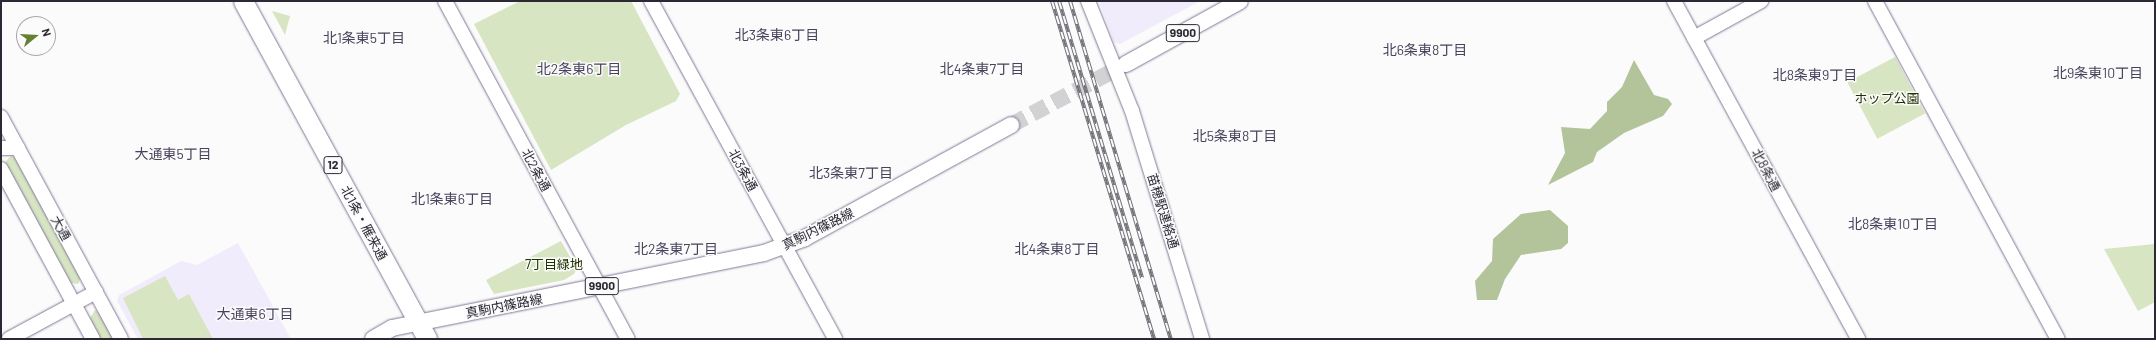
<!DOCTYPE html>
<html>
<head>
<meta charset="utf-8">
<style>
  body { margin:0 }
  #map { position:relative; width:2156px; height:340px; overflow:hidden; background:#fbfbfb; font-family:Barlow,"Noto Sans JP",sans-serif }
  div>[style] { position:absolute }
  [style*='--x'] { left:calc(var(--x)*1px); top:calc(var(--y)*1px); width:calc(var(--w)*1px); rotate:calc(var(--a)*1deg) }
  .built>* { inset:0; background:#f0ecfc }
  .green>* { inset:0; background:#d7e5c3; transform-origin:0 0 }
  .forest>* { inset:0; background:#b3c49a }
  .primary-tunnel>* { height:16px; margin-top:-8px; transform-origin:0; background:repeating-linear-gradient(90deg,#d2d1d3 0 16px,transparent 0 24px) }
  .roads { filter:drop-shadow(0 0 1px #807895) drop-shadow(0 0 1px #807895) }
  .secondary>* { height:14px; margin:-7px; padding:0 7px; transform-origin:7px; border-radius:7px; background:#fff }
  .primary>* { height:16px; margin:-8px; padding:0 8px; transform-origin:8px; border-radius:8px; background:#fff }
  .highway>* { height:19px; margin:-9.5px; padding:0 9.5px; transform-origin:9.5px; border-radius:9.5px; background:#fff }
  .rail>* { height:4px; margin-top:-2px; transform-origin:0; background:repeating-linear-gradient(90deg,#fbfbfb 0 8px,#737179 0 16px); box-sizing:border-box; border-block:1px solid #737179 }
  span { translate:-50% -50%; white-space:nowrap; text-align:center; line-height:1.15; -webkit-text-stroke:3px #fbfbfb; paint-order:stroke }
  .shield-label span { padding:1px 3px; background:#fbfbfb; border:1px solid; border-radius:3px; -webkit-text-stroke-width:0 }
  .shield-label { font-size:12px; color:#2c2935; font-weight:700 }
  .park-label { font-size:13px; color:#223100 }
  .street-label { font-size:13px; color:#2c2935 }
  .neighbourhood-label { font-size:14px; color:#49425c }
  .frame { position:absolute; inset:0; border:2px solid #2c2935; pointer-events:none }
  .north { position:absolute; left:16px; top:16px; width:40px; height:40px; box-sizing:border-box; background:#fbfbfb; border:1px solid #a8a7ac; border-radius:50%; rotate:72deg; font-size:11px; font-weight:700; line-height:16px; text-align:center; color:#2c2935 }
  .north::after { content:''; display:block; margin:auto; width:14px; height:18px; background:#657f33; clip-path:polygon(50% 0,100% 100%,50% 72%,0 100%) }
</style>
</head>
<body>
<div id="map">
  <div class="built">
    <div style="clip-path:polygon(1099px 1px,1200px 1px,1120px 44px,1114px 42px)"></div>
    <div style="clip-path:polygon(238px 243px,291px 339px,138px 339px,117px 301px,119px 295px,181px 261px,197px 265px)"></div>
  </div>
  <div class="green">
    <div style="clip-path:polygon(520px 1px,631px 1px,680px 94px,676px 101px,626px 125px,551px 170px,474px 24px)"></div>
    <div style="clip-path:polygon(272px 11px,290px 16px,285px 35px)"></div>
    <div style="left:1895px;top:57px;width:64px;height:54px;rotate:62deg"></div>
    <div style="clip-path:polygon(11px 156px,15px 158px,81px 278px,78px 284px,71px 283px,5px 162px)"></div>
    <div style="clip-path:polygon(561px 241px,577px 269px,574px 274px,564px 280px,494px 294px,486px 280px)"></div>
    <div style="clip-path:polygon(2155px 244px,2155px 302px,2138px 311px,2104px 249px)"></div>
    <div style="clip-path:polygon(165px 276px,178px 300px,189px 294px,213px 339px,143px 339px,123px 298px)"></div>
    <div style="clip-path:polygon(95px 310px,99px 313px,114px 339px,101px 339px,90px 318px)"></div>
  </div>
  <div class="forest">
    <div style="clip-path:polygon(1634px 60px,1654px 95px,1668px 99px,1672px 104px,1663px 116px,1624px 133px,1597px 152px,1593px 162px,1548px 185px,1565px 153px,1561px 127px,1590px 129px,1607px 111px,1607px 102px,1622px 87px)"></div>
    <div style="clip-path:polygon(1550px 210px,1568px 226px,1568px 243px,1561px 249px,1521px 255px,1505px 279px,1497px 300px,1477px 300px,1475px 281px,1492px 261px,1493px 239px,1521px 214px)"></div>
  </div>
  <div class="primary-tunnel">
    <div style="--x:1011;--y:125;--w:130;--a:-27.9"></div>
  </div>
  <div class="roads">
    <div class="secondary">
      <div style="--x:445;--y:1;--w:384;--a:61.6"></div>
      <div style="--x:651;--y:1;--w:385;--a:61.4"></div>
      <div style="--x:1088;--y:1;--w:118;--a:68.2"></div>
      <div style="--x:1132;--y:111;--w:239;--a:72.9"></div>
      <div style="--x:1674;--y:1;--w:385;--a:61.4"></div>
      <div style="--x:1875;--y:1;--w:384;--a:61.6"></div>
      <div style="--x:1694;--y:38;--w:77;--a:-28.9"></div>
      <div style="--x:1;--y:117;--w:252;--a:61.6"></div>
      <div style="--x:1;--y:148;--w:17;--a:0"></div>
      <div style="--x:1;--y:169;--w:193;--a:61.6"></div>
      <div style="--x:9;--y:339;--w:99;--a:-28.4"></div>
    </div>
    <div class="primary">
      <div style="--x:1126;--y:64;--w:130;--a:-28.9"></div>
      <div style="--x:373;--y:339;--w:22;--a:-30"></div>
      <div style="--x:392;--y:328;--w:379;--a:-11.4"></div>
      <div style="--x:764;--y:253;--w:44;--a:-20.1"></div>
      <div style="--x:805;--y:238;--w:235;--a:-28.7"></div>
    </div>
    <div class="highway">
      <div style="--x:243;--y:1;--w:385;--a:61.4"></div>
    </div>
  </div>
  <div class="rail">
    <div style="--x:1052;--y:1;--w:353;--a:73.2"></div>
    <div style="--x:1059;--y:1;--w:289;--a:73.3"></div>
    <div style="--x:1070;--y:1;--w:353;--a:73.4"></div>
  </div>
  <div class="shield-label">
    <span style="left:1183px;top:33px">9900</span>
    <span style="left:333px;top:165px">12</span>
    <span style="left:602px;top:286px">9900</span>
  </div>
  <div class="park-label">
    <span style="left:1887px;top:98px">ホップ公園</span>
    <span style="left:554px;top:264px">7丁目緑地</span>
  </div>
  <div class="street-label">
    <span style="left:536px;top:170px;rotate:62deg">北2条通</span>
    <span style="left:743px;top:170px;rotate:62deg">北3条通</span>
    <span style="left:1766px;top:170px;rotate:62deg">北8条通</span>
    <span style="left:1163px;top:211px;rotate:73deg">苗穂駅連絡通</span>
    <span style="left:364px;top:223px;rotate:62deg">北1条・雁来通</span>
    <span style="left:61px;top:228px;rotate:61deg">大通</span>
    <span style="left:818px;top:229px;rotate:-26deg">真駒内篠路線</span>
    <span style="left:504px;top:306px;rotate:-11deg">真駒内篠路線</span>
  </div>
  <div class="neighbourhood-label">
    <span style="left:777px;top:35px">北3条東6丁目</span>
    <span style="left:364px;top:38px">北1条東5丁目</span>
    <span style="left:1425px;top:50px">北6条東8丁目</span>
    <span style="left:579px;top:69px">北2条東6丁目</span>
    <span style="left:982px;top:69px">北4条東7丁目</span>
    <span style="left:2098px;top:73px">北9条東10丁目</span>
    <span style="left:1815px;top:75px">北8条東9丁目</span>
    <span style="left:1235px;top:136px">北5条東8丁目</span>
    <span style="left:173px;top:154px">大通東5丁目</span>
    <span style="left:851px;top:173px">北3条東7丁目</span>
    <span style="left:452px;top:199px">北1条東6丁目</span>
    <span style="left:1893px;top:224px">北8条東10丁目</span>
    <span style="left:676px;top:249px">北2条東7丁目</span>
    <span style="left:1057px;top:249px">北4条東8丁目</span>
    <span style="left:255px;top:314px">大通東6丁目</span>
  </div>
  <div class="frame"></div>
  <div class="north">N</div>
</div>
</body>
</html>
